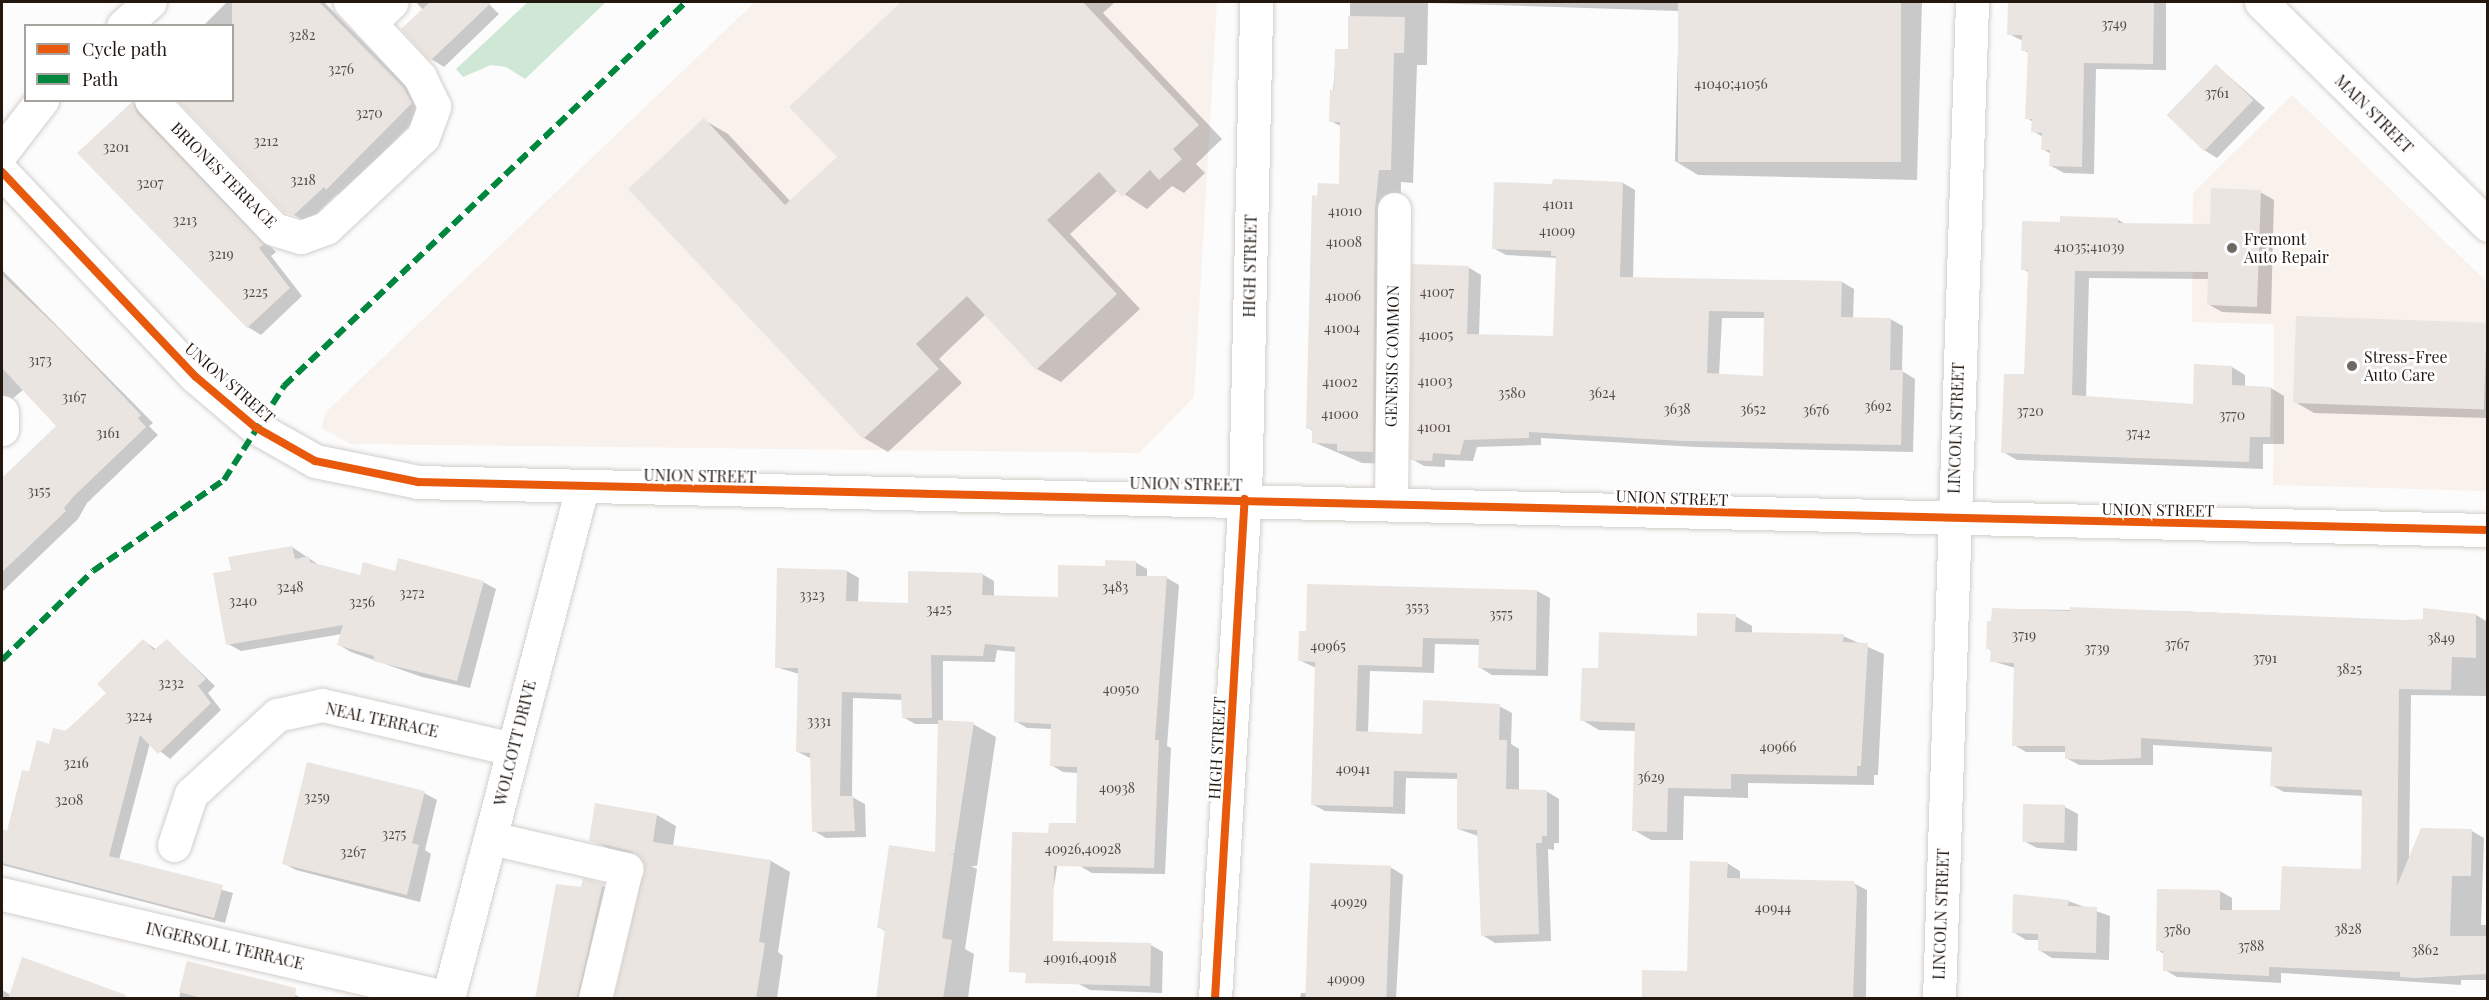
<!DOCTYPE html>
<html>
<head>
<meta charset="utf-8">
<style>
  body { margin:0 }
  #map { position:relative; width:2489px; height:1000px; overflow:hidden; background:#fcfcfc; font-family:"Playfair Display",serif }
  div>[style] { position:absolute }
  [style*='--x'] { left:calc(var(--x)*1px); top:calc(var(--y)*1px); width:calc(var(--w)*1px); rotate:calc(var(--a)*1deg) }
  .built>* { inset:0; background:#f9f1eb }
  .green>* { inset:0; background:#cfe7d5 }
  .shadow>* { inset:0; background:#0003 }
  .building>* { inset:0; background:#ebe5e1; transform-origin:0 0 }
  .roads { filter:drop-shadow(0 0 2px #d3ceca) drop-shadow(0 0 2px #d3ceca) }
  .minor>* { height:33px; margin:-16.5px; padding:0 16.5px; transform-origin:16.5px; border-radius:16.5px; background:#fff }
  .quiet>* { height:6px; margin-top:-3px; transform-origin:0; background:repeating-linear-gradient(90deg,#00873e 0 12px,transparent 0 18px) }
  .cycleway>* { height:8px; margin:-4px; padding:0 4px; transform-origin:4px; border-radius:4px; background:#e8590c }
  .dots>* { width:16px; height:16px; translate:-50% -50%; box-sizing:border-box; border:3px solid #fff; border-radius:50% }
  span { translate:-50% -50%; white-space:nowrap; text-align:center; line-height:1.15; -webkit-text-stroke:5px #fff; paint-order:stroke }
  .number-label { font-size:14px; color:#544b44 }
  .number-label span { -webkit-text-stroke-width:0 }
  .street-label { font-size:16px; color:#221810 }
  .poi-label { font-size:16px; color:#221810 }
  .left { translate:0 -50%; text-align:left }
  .frame { position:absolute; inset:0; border:3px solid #221810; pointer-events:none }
  .legend { position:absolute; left:24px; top:24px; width:210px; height:78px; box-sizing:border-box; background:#fff; border:2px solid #a7a39f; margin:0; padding:8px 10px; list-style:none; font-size:18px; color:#221810 }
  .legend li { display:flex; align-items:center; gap:12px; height:30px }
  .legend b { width:30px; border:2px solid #a7a39f }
</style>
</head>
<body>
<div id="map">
  <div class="built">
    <div style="clip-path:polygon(755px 2px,1217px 2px,1194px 397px,1139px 453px,351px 444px,321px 428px,326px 412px)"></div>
    <div style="clip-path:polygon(2292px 95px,2487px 282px,2487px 491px,2273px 485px,2274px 324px,2192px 322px,2193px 193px)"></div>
  </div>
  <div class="green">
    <div style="clip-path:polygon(528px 2px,606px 2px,525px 79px,506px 67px,491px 65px,463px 77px,456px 69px)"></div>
  </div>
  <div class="shadow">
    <div style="clip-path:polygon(227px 2px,324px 2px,416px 96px,424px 111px,340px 196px,337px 194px,308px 222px,285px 211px,232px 100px,232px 26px,203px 26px)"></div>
    <div style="clip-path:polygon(416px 2px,487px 2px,499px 14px,444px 67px,431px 59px,423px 10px)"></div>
    <div style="clip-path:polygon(904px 2px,1115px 2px,1103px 13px,1222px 139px,1196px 164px,1205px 173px,1184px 193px,1172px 186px,1147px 209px,1118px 190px,1070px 234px,1140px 309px,1061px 382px,1037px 369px,986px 314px,939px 359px,962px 383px,888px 452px,864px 438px,630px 189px,704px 120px,728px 134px,791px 202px,839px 157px,792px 107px)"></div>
    <div style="clip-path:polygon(1350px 2px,1922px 2px,1917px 180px,1698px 175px,1675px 161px,1679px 11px,1428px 3px,1427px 65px,1417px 65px,1413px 183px,1401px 182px,1396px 464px,1362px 463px,1313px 442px,1313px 431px,1308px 428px,1319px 197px,1341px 185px,1342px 127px,1331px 121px,1336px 50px,1350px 51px)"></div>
    <div style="clip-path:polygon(2009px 2px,2166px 2px,2166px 70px,2096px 69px,2094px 174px,2064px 173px,2051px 166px,2051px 154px,2043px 149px,2043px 137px,2033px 131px,2033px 122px,2027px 118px,2029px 53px,2023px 50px,2023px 41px,2009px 34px)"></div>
    <div style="clip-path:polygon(2217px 66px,2265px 108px,2217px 158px,2204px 150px)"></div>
    <div style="clip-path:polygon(133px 103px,146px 110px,150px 122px,276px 252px,271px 256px,302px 296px,261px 335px,248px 327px,80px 153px)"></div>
    <div style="clip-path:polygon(evenodd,1623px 183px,1635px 190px,1633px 279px,1842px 282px,1854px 289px,1853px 319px,1890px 319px,1903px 326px,1902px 371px,1915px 379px,1913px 452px,1696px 447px,1541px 438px,1541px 445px,1477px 447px,1473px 461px,1445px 460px,1445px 467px,1424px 466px,1412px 459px,1468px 267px,1481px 275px,1479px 335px,1554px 337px,1557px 258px,1506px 255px,1493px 248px,1554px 186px,1623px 183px,1722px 318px,1765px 318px,1765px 377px,1719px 375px,1722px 318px)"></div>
    <div style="clip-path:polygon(2260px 192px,2274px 200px,2271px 314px,2222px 312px,2208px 304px,2209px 279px,2089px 278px,2086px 398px,2195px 405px,2232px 367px,2245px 375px,2245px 387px,2271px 388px,2284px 396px,2284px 444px,2263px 444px,2263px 469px,2017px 460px,2003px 452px,2026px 376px,2030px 273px,2023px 269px,2062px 223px,2117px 219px,2127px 225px,2211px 225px)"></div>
    <div style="clip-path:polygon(2px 270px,153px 423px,149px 426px,158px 435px,87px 503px,78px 519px,2px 592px,2px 478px,58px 426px,23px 390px,2px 407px)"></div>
    <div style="clip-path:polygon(2297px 318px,2488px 324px,2488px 418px,2314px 413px,2295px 402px)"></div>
    <div style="clip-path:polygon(292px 547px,322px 567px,361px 577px,483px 582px,496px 589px,470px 688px,422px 677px,351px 652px,339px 645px,342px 634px,241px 651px,228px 644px,233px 571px)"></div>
    <div style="clip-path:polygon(1135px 562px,1147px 569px,1147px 578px,1167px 578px,1179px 585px,1167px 746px,1171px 748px,1165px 874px,1092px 873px,1080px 866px,1079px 773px,1063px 772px,1051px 765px,1052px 729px,1027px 728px,1015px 721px,1016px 652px,997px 650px,995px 662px,943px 661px,943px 722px,973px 724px,996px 737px,977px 866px,971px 866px,977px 869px,965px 949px,974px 954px,968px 998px,877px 998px,887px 932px,879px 927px,937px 854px,939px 724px,915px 724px,903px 717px,903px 700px,853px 698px,852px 797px,865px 804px,866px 837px,826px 838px,814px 831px,812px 759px,798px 752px,799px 674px,776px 667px,847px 571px,859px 578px,858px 603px,910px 604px,982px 574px,994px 581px,994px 597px,1060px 599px,1107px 567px)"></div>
    <div style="clip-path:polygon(1537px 591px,1550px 598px,1548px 676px,1492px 675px,1479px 667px,1480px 645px,1435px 644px,1434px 673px,1370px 671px,1368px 733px,1424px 735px,1499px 706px,1512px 713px,1511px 744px,1519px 749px,1519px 791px,1546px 791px,1559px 799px,1559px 843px,1554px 843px,1554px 850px,1548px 849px,1551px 941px,1495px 943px,1482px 935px,1478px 836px,1458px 829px,1459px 779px,1406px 778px,1405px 814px,1325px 811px,1312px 804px,1316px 668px,1299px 660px)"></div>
    <div style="clip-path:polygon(1993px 609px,2175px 611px,2406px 621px,2424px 620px,2425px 610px,2476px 615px,2488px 622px,2488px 696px,2411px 695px,2409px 860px,2472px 831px,2484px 838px,2481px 925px,2488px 925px,2488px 980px,2461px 980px,2461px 985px,2281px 973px,2281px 983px,2177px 977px,2165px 970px,2165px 955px,2158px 950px,2220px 891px,2232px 898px,2232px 911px,2282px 912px,2362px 871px,2364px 796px,2284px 792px,2271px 785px,2273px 752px,2153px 745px,2153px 765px,2079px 765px,2066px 758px,2066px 752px,2026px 752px,2014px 745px,2015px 668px,1992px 661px,1992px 651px,1987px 648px)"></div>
    <div style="clip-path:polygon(1735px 616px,1752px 626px,1752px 634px,1843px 636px,1884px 654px,1878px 775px,1874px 775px,1874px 785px,1748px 783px,1748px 798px,1684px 796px,1683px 840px,1651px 840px,1634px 830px,1636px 731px,1599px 730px,1582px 720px,1600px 670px,1699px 637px)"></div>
    <div style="clip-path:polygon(167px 640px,215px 686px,208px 693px,221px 710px,170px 759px,150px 743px,119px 860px,233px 893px,225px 923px,2px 865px,2px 831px,8px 832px,30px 773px,50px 745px,108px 693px,144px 641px,157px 650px)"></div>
    <div style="clip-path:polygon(424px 793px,437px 800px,425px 850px,431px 854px,420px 902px,296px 870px,283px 863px)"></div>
    <div style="clip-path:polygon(2065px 807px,2078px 814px,2077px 851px,2037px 848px,2024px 841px)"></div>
    <div style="clip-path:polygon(657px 815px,676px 826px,673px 846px,771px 861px,790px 872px,778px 952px,783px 956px,777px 998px,615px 998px,646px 864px,590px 840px)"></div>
    <div style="clip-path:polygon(1061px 842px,1041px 968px,1012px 959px)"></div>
    <div style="clip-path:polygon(1727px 863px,1740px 871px,1740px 879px,1853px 883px,1867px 890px,1866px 998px,1643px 998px,1689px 973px)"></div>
    <div style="clip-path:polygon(1390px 867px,1403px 875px,1396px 998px,1300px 998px,1301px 993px,1307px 993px)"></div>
    <div style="clip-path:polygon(584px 880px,609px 888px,584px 998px,537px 998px)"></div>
    <div style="clip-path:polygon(2068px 901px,2110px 916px,2109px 960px,2052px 958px,2039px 950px,2040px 940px,2026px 940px,2013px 932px)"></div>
    <div style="clip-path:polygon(1151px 945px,1163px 952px,1162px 993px,1090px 990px,1077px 983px)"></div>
    <div style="clip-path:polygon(188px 962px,276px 984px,301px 998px,179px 998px)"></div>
    <div style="clip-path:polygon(2px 990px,11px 995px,124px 998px,2px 998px)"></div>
  </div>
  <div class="building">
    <div style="clip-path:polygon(232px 2px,319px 2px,403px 87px,412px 103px,326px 190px,324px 187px,294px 215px,284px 212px,177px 100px,232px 100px)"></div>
    <div style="clip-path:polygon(430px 2px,492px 2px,430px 61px,401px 29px)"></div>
    <div style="clip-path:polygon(901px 2px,1083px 2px,1199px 125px,1173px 149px,1182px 159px,1159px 180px,1150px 170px,1122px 197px,1099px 172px,1047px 220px,1117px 294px,1036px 370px,967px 296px,916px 344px,939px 369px,863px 439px,628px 189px,704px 118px,785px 205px,837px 157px,789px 107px)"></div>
    <div style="left:1678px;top:2px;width:223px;height:160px"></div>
    <div style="clip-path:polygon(2008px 2px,2154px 2px,2153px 64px,2084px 63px,2082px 167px,2049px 166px,2050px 150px,2041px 150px,2042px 133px,2031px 132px,2032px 119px,2025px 119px,2028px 51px,2021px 51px,2022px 35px,2007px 35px)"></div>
    <div style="clip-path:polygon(1348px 16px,1405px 17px,1404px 53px,1394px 53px,1391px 170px,1379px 170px,1375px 209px,1373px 452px,1337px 451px,1337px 444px,1312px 443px,1312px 429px,1306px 429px,1312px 195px,1317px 196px,1318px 183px,1339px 184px,1340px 122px,1329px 122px,1330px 90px,1334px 90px,1335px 49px,1348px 49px)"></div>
    <div style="left:2216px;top:64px;width:52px;height:71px;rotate:44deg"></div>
    <div style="clip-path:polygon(133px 101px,137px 113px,264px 244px,259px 248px,290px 288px,247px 328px,77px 153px)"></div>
    <div style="clip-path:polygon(evenodd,1553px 179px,1623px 182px,1620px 277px,1842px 281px,1841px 317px,1891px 318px,1890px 370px,1903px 370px,1901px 445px,1683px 441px,1529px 432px,1529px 438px,1464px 440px,1460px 455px,1433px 453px,1432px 461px,1410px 460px,1412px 264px,1469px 266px,1467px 334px,1553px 336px,1556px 256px,1551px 256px,1551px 251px,1492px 249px,1494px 182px,1552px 184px,1553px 179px,1709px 311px,1764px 312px,1763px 376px,1707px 373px,1709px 311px)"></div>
    <div style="clip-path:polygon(2211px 188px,2261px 190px,2257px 307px,2207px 305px,2208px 272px,2075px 271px,2072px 395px,2193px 404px,2194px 364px,2232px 366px,2232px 385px,2271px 387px,2270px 437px,2250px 437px,2249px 462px,2001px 453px,2004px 374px,2024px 374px,2028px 270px,2021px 270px,2022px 221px,2060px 222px,2060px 216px,2118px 218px,2118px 223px,2210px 224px)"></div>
    <div style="clip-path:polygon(2px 275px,60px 330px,141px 415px,138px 418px,146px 427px,74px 496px,64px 508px,66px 511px,2px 572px,2px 478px,56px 426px,2px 368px)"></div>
    <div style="left:2296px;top:316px;width:191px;height:87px;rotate:2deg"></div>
    <div style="clip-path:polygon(292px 546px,295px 559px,309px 556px,310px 562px,360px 575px,363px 562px,395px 571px,398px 558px,484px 581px,457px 681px,373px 661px,374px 656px,337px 645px,343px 625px,226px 645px,213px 573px,231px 570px,228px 557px)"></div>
    <div style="clip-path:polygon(1105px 560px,1136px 561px,1136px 576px,1167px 576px,1155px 740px,1159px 740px,1154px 868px,1054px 866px,1053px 941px,1151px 943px,1150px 986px,1025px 983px,1026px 973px,1009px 972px,1012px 832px,1048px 833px,1049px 823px,1076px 823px,1077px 767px,1050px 766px,1051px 724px,1014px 722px,1015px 647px,985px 644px,983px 656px,931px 655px,932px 718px,902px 718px,901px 694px,842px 692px,840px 796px,853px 796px,855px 831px,812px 832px,810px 753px,796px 752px,798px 668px,775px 668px,777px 568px,847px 570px,846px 601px,908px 603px,908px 571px,983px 573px,982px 595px,1058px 597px,1058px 565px,1105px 566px)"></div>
    <div style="clip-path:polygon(1307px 584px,1537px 590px,1536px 670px,1478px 668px,1479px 639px,1423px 638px,1422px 667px,1358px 665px,1356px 731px,1422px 734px,1423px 700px,1500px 704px,1499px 740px,1507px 740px,1506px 789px,1547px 790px,1547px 836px,1542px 836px,1542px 843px,1536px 843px,1539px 934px,1481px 936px,1477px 830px,1457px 829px,1457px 773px,1394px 771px,1393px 807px,1311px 805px,1315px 662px,1298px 661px,1299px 631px,1306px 631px)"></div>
    <div style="clip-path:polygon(2070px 607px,2406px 620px,2423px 619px,2423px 608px,2476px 614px,2476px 658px,2452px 657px,2451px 690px,2399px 689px,2397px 886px,2421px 828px,2472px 829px,2471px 876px,2452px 876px,2450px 936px,2487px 936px,2487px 974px,2415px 978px,2400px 977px,2400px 972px,2269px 967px,2269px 976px,2163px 971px,2163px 951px,2156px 951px,2157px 889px,2220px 890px,2220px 910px,2280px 910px,2282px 866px,2361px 869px,2362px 790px,2270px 786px,2272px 747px,2141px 738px,2141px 758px,2099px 760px,2065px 759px,2065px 746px,2012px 746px,2014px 663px,1990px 662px,1991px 649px,1986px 649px,1987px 621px,1991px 621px,1992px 608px,2070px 611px)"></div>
    <div style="clip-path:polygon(1697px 613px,1736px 614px,1735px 632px,1844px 634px,1843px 642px,1868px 643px,1861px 766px,1857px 766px,1857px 776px,1731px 774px,1731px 789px,1668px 788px,1667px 832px,1632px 831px,1635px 723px,1580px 721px,1582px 668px,1598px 668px,1599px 632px,1697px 636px)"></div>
    <div style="clip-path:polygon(143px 639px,154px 650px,167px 639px,206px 679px,198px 686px,211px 703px,158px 754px,140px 735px,109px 856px,223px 885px,214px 918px,2px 863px,2px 829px,7px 831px,22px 770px,29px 771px,37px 740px,49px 744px,53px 728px,66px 731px,106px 693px,97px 684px)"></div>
    <div style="clip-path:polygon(938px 720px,974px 722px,954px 854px,948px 854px,954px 855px,942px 938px,952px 940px,943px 999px,876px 999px,885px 929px,877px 928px,889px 845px,935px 852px)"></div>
    <div style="clip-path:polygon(307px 762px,425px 791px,412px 843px,419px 845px,407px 895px,282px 864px)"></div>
    <div style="clip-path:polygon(595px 803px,657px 814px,653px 842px,771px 860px,759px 942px,765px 943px,756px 999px,614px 999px,644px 864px,631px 851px,589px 841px)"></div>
    <div style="left:2023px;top:804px;width:42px;height:38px;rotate:1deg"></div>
    <div style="clip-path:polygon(1690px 861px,1728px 862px,1727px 878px,1854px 881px,1857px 891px,1853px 999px,1642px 999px,1642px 970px,1687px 971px)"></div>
    <div style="left:1310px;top:863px;width:81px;height:136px;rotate:2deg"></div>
    <div style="clip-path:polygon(583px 878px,603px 883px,577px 999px,535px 999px,556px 884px,581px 887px)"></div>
    <div style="clip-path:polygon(2013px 894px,2069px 900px,2068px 906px,2097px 907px,2096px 953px,2038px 951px,2038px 934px,2012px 933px)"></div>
    <div style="clip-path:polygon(22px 957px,126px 995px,125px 999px,8px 999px)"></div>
    <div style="clip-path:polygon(187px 961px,296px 988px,295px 999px,205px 999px,179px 992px)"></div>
  </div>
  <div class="roads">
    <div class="minor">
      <div style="--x:2261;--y:2;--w:318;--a:44.5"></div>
      <div style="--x:370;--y:23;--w:30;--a:-44"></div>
      <div style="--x:123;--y:26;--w:36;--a:-42"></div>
      <div style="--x:151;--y:100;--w:178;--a:46.4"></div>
      <div style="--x:274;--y:229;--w:28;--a:17"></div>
      <div style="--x:301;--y:237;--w:27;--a:-20"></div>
      <div style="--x:326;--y:228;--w:133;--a:-43.2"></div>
      <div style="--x:423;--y:137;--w:33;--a:-70"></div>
      <div style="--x:434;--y:106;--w:32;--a:-116"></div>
      <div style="--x:420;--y:77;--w:103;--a:-133"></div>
      <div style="--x:2;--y:152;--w:66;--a:-52.4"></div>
      <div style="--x:2;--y:172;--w:282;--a:46.6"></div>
      <div style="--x:196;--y:377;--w:77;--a:40.3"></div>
      <div style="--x:255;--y:427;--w:69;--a:29.5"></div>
      <div style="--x:315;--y:461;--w:105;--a:11.5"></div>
      <div style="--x:418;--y:482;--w:2071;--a:1.33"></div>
      <div style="--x:2;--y:412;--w:17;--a:90"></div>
      <div style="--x:1391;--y:503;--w:294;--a:-89.4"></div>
      <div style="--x:491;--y:838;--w:139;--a:12.9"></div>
      <div style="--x:626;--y:869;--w:133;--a:103.5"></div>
      <div style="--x:174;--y:845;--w:54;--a:-71.6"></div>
      <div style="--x:191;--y:794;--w:117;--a:-42.6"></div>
      <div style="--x:277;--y:715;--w:46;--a:-12.5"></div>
      <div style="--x:322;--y:705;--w:195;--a:13"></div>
      <div style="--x:2;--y:894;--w:458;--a:13.1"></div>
      <div style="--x:448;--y:998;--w:527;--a:-75.28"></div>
      <div style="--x:1215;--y:998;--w:500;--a:-86.6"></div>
      <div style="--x:1245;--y:499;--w:497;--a:-88.7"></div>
      <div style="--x:1939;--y:998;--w:997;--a:-88.1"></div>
    </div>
  </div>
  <div class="quiet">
    <div style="--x:2;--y:660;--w:127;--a:-44.4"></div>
    <div style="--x:93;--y:571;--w:160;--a:-34.8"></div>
    <div style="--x:224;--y:480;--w:112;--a:-57.4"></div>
    <div style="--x:284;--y:386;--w:556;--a:-43.69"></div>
  </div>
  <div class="cycleway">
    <div style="--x:2;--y:172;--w:282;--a:46.6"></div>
    <div style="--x:196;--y:377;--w:77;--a:40.3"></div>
    <div style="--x:255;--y:427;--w:69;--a:29.5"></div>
    <div style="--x:315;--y:461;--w:105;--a:11.5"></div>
    <div style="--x:418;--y:482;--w:2071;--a:1.33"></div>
    <div style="--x:1215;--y:998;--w:500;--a:-86.6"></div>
  </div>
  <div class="dots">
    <div style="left:2232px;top:248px;background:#6e6863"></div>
    <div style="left:2352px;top:366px;background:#6e6863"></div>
  </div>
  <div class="number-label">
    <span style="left:2114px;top:24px">3749</span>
    <span style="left:302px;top:35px">3282</span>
    <span style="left:341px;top:69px">3276</span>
    <span style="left:1731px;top:84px">41040;41056</span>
    <span style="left:2217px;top:93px">3761</span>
    <span style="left:369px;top:113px">3270</span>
    <span style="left:266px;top:141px">3212</span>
    <span style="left:116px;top:147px">3201</span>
    <span style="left:303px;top:180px">3218</span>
    <span style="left:150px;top:183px">3207</span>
    <span style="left:1558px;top:204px">41011</span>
    <span style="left:1345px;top:211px">41010</span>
    <span style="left:185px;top:220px">3213</span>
    <span style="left:1557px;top:231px">41009</span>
    <span style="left:1344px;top:242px">41008</span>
    <span style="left:2089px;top:247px">41035;41039</span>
    <span style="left:221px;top:254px">3219</span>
    <span style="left:255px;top:292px">3225</span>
    <span style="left:1437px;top:292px">41007</span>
    <span style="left:1343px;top:296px">41006</span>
    <span style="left:1342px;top:328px">41004</span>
    <span style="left:1436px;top:335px">41005</span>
    <span style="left:40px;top:360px">3173</span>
    <span style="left:1435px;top:381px">41003</span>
    <span style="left:1340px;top:382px">41002</span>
    <span style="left:1512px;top:393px">3580</span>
    <span style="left:1602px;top:393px">3624</span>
    <span style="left:74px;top:397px">3167</span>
    <span style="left:1878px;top:406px">3692</span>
    <span style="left:1677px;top:409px">3638</span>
    <span style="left:1753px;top:409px">3652</span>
    <span style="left:1816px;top:410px">3676</span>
    <span style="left:2030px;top:411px">3720</span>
    <span style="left:1340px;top:414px">41000</span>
    <span style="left:2232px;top:415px">3770</span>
    <span style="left:1434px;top:427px">41001</span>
    <span style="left:108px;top:433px">3161</span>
    <span style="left:2138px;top:433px">3742</span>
    <span style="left:39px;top:491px">3155</span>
    <span style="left:290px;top:587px">3248</span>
    <span style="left:1115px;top:587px">3483</span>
    <span style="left:412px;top:593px">3272</span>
    <span style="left:812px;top:595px">3323</span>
    <span style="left:243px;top:601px">3240</span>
    <span style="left:362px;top:602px">3256</span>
    <span style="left:1417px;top:607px">3553</span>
    <span style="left:939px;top:609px">3425</span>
    <span style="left:1501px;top:614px">3575</span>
    <span style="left:2024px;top:635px">3719</span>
    <span style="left:2441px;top:638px">3849</span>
    <span style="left:2177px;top:644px">3767</span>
    <span style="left:1328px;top:646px">40965</span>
    <span style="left:2097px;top:648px">3739</span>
    <span style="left:2265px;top:658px">3791</span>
    <span style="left:2349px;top:669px">3825</span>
    <span style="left:171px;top:683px">3232</span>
    <span style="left:1121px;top:689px">40950</span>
    <span style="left:139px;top:716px">3224</span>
    <span style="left:819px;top:721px">3331</span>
    <span style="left:1778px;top:747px">40966</span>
    <span style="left:76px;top:763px">3216</span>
    <span style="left:1353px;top:769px">40941</span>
    <span style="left:1651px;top:777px">3629</span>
    <span style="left:1117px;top:788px">40938</span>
    <span style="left:317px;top:797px">3259</span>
    <span style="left:69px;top:800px">3208</span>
    <span style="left:394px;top:834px">3275</span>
    <span style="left:1083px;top:849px">40926,40928</span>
    <span style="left:353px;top:852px">3267</span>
    <span style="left:1349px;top:902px">40929</span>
    <span style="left:1773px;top:908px">40944</span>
    <span style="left:2348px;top:929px">3828</span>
    <span style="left:2177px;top:930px">3780</span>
    <span style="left:2251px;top:946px">3788</span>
    <span style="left:2425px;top:950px">3862</span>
    <span style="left:1080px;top:958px">40916,40918</span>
    <span style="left:1346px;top:979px">40909</span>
  </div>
  <div class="street-label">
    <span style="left:2374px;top:114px;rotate:45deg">MAIN STREET</span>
    <span style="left:224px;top:175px;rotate:45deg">BRIONES TERRACE</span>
    <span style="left:1250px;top:266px;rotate:-89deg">HIGH STREET</span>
    <span style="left:1392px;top:356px;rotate:-89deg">GENESIS COMMON</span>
    <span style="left:230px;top:383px;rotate:41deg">UNION STREET</span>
    <span style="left:1956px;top:428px;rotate:-88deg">LINCOLN STREET</span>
    <span style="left:700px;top:476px;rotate:1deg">UNION STREET</span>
    <span style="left:1186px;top:484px;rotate:1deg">UNION STREET</span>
    <span style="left:1672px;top:498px;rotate:2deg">UNION STREET</span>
    <span style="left:2158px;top:510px;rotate:1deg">UNION STREET</span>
    <span style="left:382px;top:720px;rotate:12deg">NEAL TERRACE</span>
    <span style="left:515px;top:743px;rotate:-76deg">WOLCOTT DRIVE</span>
    <span style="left:1217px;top:748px;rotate:-87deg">HIGH STREET</span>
    <span style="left:1941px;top:914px;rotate:-88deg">LINCOLN STREET</span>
    <span style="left:225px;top:946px;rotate:13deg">INGERSOLL TERRACE</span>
  </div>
  <div class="poi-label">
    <span class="left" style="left:2244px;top:248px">Fremont<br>Auto Repair</span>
    <span class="left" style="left:2364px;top:366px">Stress-Free<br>Auto Care</span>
  </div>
  <div class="frame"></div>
  <ul class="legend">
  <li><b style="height:8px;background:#e8590c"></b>Cycle path</li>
  <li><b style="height:8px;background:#00873e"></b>Path</li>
  </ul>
</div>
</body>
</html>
